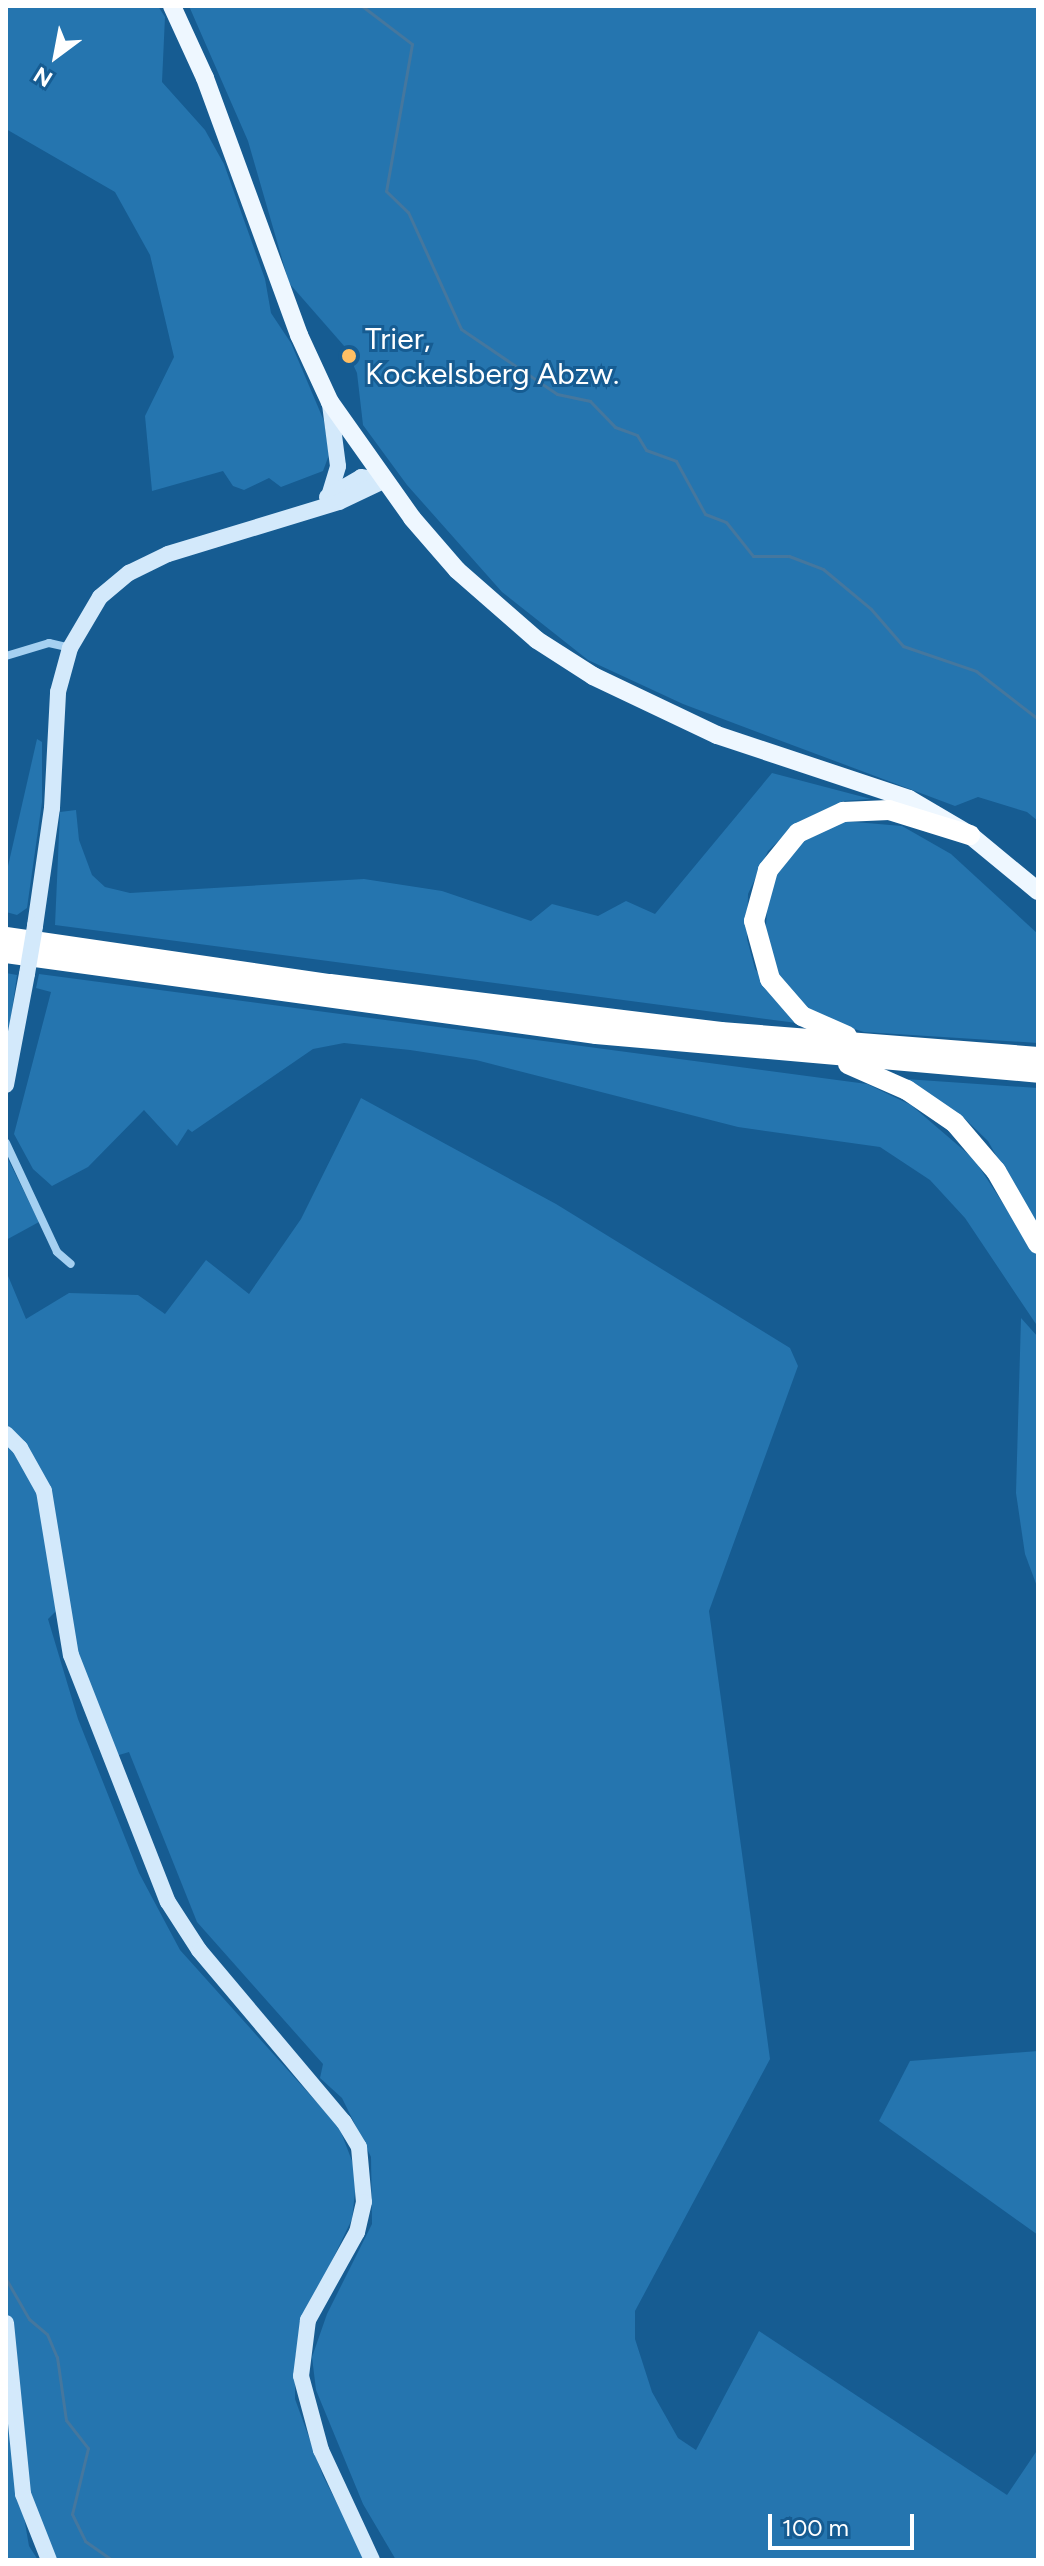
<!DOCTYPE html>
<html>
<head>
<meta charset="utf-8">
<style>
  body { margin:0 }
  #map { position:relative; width:1044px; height:2566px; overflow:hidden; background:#165c92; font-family:Figtree,sans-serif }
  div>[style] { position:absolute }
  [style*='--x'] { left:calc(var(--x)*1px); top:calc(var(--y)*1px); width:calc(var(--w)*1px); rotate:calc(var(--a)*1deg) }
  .green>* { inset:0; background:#2575af }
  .stream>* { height:3px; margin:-1.5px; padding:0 1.5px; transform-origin:1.5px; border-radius:1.5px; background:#45779e }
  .street>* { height:8px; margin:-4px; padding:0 4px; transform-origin:4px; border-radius:4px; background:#a5d0f1 }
  .secondary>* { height:16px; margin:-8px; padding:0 8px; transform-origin:8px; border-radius:8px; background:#d3e9fb }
  .primary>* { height:18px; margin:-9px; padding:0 9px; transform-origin:9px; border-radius:9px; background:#eef7ff }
  .highway>* { height:20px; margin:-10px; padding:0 10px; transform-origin:10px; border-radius:10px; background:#fff }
  .secondary-bridge>* { height:16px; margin:-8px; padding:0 8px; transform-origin:8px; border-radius:8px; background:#d3e9fb }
  .dots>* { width:22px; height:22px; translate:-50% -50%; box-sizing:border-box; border:4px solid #165c92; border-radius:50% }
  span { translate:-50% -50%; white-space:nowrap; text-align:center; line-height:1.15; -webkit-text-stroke:6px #165c92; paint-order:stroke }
  .poi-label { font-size:30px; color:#fff }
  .left { translate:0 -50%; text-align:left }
  .frame { position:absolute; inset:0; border:8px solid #fff; pointer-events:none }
  .north { position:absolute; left:16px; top:16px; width:80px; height:80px; -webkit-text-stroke:6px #165c92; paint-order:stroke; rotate:212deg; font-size:22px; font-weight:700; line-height:32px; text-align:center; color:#fff }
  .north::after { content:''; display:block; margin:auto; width:28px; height:36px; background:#fff; clip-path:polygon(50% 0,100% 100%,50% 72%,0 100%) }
  .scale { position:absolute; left:768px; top:2514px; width:146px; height:36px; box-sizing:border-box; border:4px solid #fff; border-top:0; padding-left:10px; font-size:24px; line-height:28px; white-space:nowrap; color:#fff; -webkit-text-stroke:6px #165c92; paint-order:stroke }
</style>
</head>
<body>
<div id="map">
  <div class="green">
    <div style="clip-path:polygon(6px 6px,158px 6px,165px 17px,162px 82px,205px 130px,224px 164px,265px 279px,271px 313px,291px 343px,324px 421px,329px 455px,323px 471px,281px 487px,269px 478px,244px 490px,233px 486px,223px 471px,152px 491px,145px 416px,174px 357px,150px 255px,115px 192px,6px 129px)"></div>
    <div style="clip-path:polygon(189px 6px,1038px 6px,1038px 821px,1027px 812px,978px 797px,955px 806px,683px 704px,588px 660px,502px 592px,407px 485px,363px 425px,357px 373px,345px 347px,289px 283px,248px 141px)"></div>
    <div style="clip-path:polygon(37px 739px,42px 742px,42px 802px,27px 908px,17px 915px,6px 912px,6px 875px)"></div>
    <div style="clip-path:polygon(772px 773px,871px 799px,843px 801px,797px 823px,768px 851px,748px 894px,747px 939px,755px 969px,797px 1023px,55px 925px,60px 812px,76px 810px,79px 840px,92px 875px,105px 887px,130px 893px,364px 879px,442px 891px,531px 921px,552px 904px,598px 916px,626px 901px,655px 914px)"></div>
    <div style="clip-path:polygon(843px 821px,902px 826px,951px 854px,1038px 934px,1038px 1043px,864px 1032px,819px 1018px,796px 1001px,781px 981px,765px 938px,769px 884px,800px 843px)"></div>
    <div style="clip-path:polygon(6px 973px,17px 975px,6px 1052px)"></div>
    <div style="clip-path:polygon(39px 974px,867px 1084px,911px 1105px,974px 1159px,1038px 1257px,1038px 1327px,965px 1218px,930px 1180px,880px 1147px,738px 1127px,476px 1060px,410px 1050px,344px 1043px,313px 1049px,192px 1132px,188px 1129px,177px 1146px,144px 1110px,88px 1167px,52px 1186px,33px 1169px,14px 1134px,51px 992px,36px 988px)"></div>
    <div style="clip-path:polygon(905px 1079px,1038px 1088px,1038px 1231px,988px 1141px,964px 1118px)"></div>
    <div style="clip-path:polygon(361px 1098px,556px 1204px,790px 1348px,798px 1366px,709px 1611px,770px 2059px,635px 2311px,635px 2339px,652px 2392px,678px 2438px,696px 2450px,759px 2331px,1007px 2495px,1038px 2449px,1038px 2560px,396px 2560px,363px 2504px,316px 2390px,312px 2357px,327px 2314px,372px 2224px,371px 2157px,342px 2098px,320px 2078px,323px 2064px,197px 1922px,129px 1752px,109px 1758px,60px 1607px,48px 1619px,78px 1719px,139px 1873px,180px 1950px,339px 2127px,357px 2174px,352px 2219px,304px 2319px,295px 2358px,295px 2399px,323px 2476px,366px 2560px,55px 2560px,32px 2519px,13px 2326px,6px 2311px,6px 1271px,26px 1319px,69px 1293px,138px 1295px,165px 1314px,206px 1260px,249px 1294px,301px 1219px)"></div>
    <div style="clip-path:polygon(6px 1155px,39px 1222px,6px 1240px)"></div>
    <div style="clip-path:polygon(1021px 1318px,1038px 1337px,1038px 1589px,1025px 1554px,1016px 1493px)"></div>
    <div style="clip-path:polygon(1038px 2051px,1038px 2235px,879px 2121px,910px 2061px)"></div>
    <div style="clip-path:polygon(6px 2358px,14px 2459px,29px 2546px,38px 2560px,6px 2560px)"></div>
  </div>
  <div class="stream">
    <div style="--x:362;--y:6;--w:63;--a:37.2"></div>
    <div style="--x:412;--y:44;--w:149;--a:100"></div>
    <div style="--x:386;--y:191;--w:30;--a:44"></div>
    <div style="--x:408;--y:212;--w:128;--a:65.6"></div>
    <div style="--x:461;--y:329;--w:116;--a:34.1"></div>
    <div style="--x:557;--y:394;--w:34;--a:12"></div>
    <div style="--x:590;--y:401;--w:36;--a:46"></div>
    <div style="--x:615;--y:427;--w:23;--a:20"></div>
    <div style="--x:637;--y:435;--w:17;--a:59"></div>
    <div style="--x:646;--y:450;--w:32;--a:20"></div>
    <div style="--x:676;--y:461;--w:60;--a:61.3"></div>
    <div style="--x:705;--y:514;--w:22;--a:21"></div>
    <div style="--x:726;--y:522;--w:43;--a:51.5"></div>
    <div style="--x:753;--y:556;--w:36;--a:0"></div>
    <div style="--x:789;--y:556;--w:36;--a:21"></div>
    <div style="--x:823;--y:569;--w:62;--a:39.8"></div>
    <div style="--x:871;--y:609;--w:49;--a:49.1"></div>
    <div style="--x:903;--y:646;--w:77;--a:18.9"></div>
    <div style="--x:976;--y:671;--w:78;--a:37.7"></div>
    <div style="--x:6;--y:2279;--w:46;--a:60.1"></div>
    <div style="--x:29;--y:2319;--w:23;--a:40"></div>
    <div style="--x:47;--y:2334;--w:25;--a:67"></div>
    <div style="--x:57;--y:2357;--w:64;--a:81.9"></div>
    <div style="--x:66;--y:2420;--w:36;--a:52"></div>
    <div style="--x:88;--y:2448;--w:68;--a:103.6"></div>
    <div style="--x:72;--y:2514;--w:30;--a:64"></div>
    <div style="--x:85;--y:2541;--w:33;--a:35"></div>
  </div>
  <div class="street">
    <div style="--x:6;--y:656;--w:45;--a:-16.8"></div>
    <div style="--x:49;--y:643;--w:22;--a:13"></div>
    <div style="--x:6;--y:1143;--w:120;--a:64.9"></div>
    <div style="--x:57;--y:1252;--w:18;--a:41"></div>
  </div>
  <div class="secondary">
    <div style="--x:329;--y:496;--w:31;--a:-73"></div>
    <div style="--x:338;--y:466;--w:63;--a:-97.4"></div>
    <div style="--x:327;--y:497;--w:39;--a:-30"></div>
    <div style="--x:361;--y:477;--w:22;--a:10"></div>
    <div style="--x:35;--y:926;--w:119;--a:-81.8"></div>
    <div style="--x:52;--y:808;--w:116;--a:-87"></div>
    <div style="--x:58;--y:692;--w:46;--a:-74.7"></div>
    <div style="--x:70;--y:648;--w:59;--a:-59.5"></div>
    <div style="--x:100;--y:597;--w:38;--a:-40"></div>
    <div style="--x:129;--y:573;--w:43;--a:-26"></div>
    <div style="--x:168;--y:554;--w:179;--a:-16.9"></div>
    <div style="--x:339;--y:502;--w:49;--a:-25.5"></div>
    <div style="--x:6;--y:1085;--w:113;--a:-79.3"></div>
    <div style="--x:6;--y:1434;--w:20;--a:45"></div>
    <div style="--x:20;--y:1448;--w:49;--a:60.8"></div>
    <div style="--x:44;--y:1491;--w:166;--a:80.7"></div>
    <div style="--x:71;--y:1655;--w:265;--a:68.6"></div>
    <div style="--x:168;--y:1902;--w:57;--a:57.1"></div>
    <div style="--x:199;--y:1950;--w:225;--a:49.9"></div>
    <div style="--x:344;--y:2122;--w:29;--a:59"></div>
    <div style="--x:359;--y:2147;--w:55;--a:84.8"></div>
    <div style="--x:364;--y:2202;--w:31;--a:103"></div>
    <div style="--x:357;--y:2232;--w:101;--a:119.1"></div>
    <div style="--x:308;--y:2320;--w:56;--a:97.1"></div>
    <div style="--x:301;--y:2376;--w:77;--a:74.9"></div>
    <div style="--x:321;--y:2450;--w:121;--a:65.1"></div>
    <div style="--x:6;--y:2323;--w:172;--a:84.3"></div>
    <div style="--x:23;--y:2494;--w:71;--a:68.5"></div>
  </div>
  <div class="primary">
    <div style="--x:172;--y:6;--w:79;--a:65.4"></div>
    <div style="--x:205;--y:78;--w:274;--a:69.9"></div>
    <div style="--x:299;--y:335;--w:74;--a:65.2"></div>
    <div style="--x:330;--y:402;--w:142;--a:54.7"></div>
    <div style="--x:412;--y:518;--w:69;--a:49.1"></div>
    <div style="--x:457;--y:570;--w:106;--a:41.2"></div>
    <div style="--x:537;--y:640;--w:67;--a:32.7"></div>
    <div style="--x:593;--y:676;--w:137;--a:25.4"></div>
    <div style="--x:717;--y:735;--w:202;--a:18.4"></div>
    <div style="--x:909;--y:799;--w:71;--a:30.5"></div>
    <div style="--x:970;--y:835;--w:88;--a:39.5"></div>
  </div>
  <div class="highway">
    <div style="--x:6;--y:937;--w:327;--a:8.3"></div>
    <div style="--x:330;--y:984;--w:394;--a:7"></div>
    <div style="--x:721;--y:1032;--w:318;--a:4.5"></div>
    <div style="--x:6;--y:953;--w:596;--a:7.82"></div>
    <div style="--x:596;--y:1034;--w:444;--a:5"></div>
    <div style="--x:847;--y:1036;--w:49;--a:-156"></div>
    <div style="--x:802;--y:1016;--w:49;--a:-130.9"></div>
    <div style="--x:770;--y:979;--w:60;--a:-105.4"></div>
    <div style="--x:754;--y:921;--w:53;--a:-74.6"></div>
    <div style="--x:768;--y:870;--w:48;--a:-51"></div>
    <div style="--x:798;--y:833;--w:50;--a:-25"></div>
    <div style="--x:843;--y:812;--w:46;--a:-2.5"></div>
    <div style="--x:889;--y:810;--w:85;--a:17.2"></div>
    <div style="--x:848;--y:1064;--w:64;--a:23.8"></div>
    <div style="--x:907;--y:1090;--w:58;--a:34.5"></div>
    <div style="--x:955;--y:1123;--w:63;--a:49.5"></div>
    <div style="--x:996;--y:1171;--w:84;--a:60.1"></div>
  </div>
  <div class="secondary-bridge">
    <div style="--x:27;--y:974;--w:49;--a:-80.5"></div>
  </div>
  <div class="dots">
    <div style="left:349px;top:356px;background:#ffbf64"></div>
  </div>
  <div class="poi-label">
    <span class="left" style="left:365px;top:356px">Trier,<br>Kockelsberg Abzw.</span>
  </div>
  <div class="frame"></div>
  <div class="north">N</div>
  <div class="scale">100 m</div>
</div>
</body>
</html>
